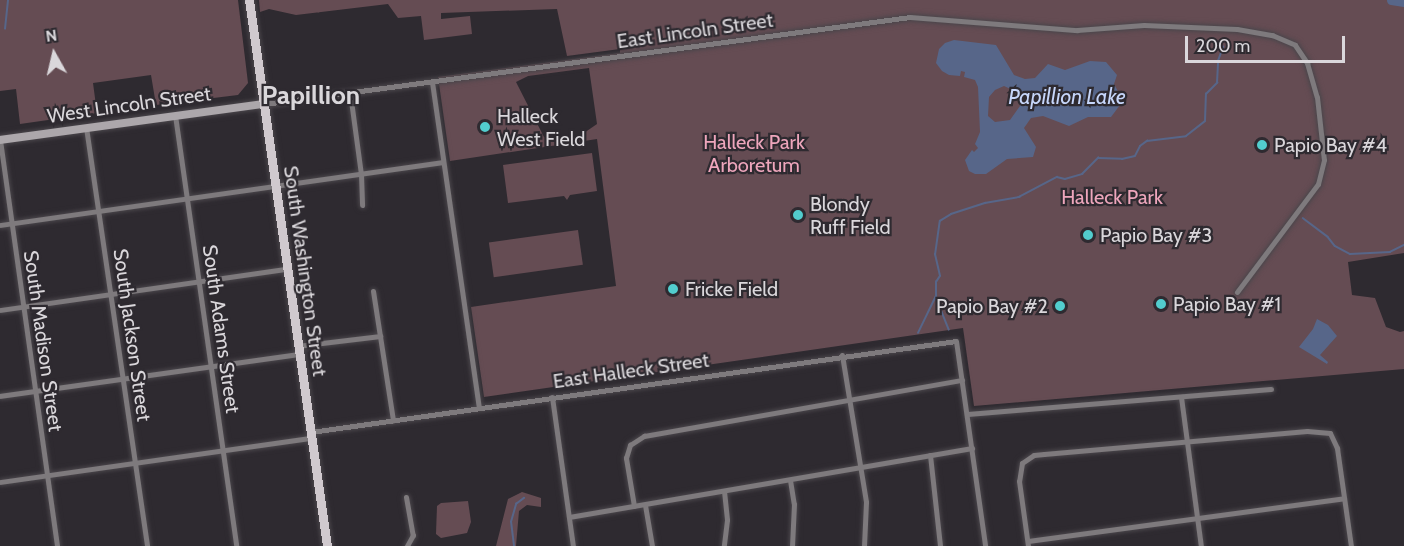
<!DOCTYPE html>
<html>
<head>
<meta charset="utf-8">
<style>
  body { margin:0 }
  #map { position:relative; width:1404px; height:546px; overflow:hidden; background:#2e2a30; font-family:Cabin,sans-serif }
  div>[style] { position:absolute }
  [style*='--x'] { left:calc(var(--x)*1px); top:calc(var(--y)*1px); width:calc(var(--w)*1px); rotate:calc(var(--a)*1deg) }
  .green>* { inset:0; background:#654c53; transform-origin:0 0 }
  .water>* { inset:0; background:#576689 }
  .stream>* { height:1.5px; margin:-0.75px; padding:0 0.75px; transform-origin:0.75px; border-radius:0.75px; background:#576689 }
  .river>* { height:9px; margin:-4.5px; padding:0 4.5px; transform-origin:4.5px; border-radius:4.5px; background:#576689 }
  .roads { filter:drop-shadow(0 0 2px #4a464b) drop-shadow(0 0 2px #4a464b) }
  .street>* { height:5px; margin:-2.5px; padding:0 2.5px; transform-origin:2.5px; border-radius:2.5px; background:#7e7a7d }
  .secondary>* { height:8px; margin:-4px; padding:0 4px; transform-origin:4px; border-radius:4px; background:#aca7ab }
  .primary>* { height:9px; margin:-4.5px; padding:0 4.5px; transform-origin:4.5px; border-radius:4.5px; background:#d0c9ce }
  .dots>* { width:16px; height:16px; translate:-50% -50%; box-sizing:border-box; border:3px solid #2e2a30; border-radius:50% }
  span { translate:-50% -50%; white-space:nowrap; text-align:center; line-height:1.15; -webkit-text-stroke:4.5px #2e2a30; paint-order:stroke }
  .street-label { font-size:20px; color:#dad7db }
  .poi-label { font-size:20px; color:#dad7db }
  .left { translate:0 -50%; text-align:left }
  .right { translate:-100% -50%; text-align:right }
  .park-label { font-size:20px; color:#eea6bc }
  .water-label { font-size:21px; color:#c6d6fa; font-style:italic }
  .district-label { font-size:26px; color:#dad7db; font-weight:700 }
  .north { position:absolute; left:24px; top:24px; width:60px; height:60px; -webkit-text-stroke:4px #2e2a30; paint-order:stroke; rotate:352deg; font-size:16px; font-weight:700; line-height:24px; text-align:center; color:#dad7db }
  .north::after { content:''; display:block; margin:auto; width:21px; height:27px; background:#dad7db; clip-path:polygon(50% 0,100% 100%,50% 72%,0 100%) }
  .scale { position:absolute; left:1185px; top:36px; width:160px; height:27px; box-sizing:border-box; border:3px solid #dad7db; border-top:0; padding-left:8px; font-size:18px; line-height:21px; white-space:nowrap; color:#dad7db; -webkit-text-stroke:4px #2e2a30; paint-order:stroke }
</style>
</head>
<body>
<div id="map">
  <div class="green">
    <div style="clip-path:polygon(0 0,238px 0,248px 83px,238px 95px,156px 105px,151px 75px,93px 83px,97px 113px,20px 124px,16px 89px,0 91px)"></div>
    <div style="clip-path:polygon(evenodd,259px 0,1404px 0,1404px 253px,1348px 262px,1352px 295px,1375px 298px,1386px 327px,1400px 332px,1404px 331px,1404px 369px,974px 406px,963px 328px,484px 397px,471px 307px,616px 286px,597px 139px,571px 143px,565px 147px,558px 145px,450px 161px,438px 77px,620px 53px,620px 49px,567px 56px,557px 9px,441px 13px,441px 19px,470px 16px,472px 34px,424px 40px,421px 16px,398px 18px,388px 4px,296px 15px,269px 9px,260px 12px,259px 0,589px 68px,597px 124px,565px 146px,544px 137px,516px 82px,528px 76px,589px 68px)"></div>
    <div style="clip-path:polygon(592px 153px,597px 191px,570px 195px,567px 200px,564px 196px,508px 203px,503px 165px)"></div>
    <div style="left:578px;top:230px;width:35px;height:90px;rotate:82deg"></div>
    <div style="clip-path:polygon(522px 492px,541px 498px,541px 507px,527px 505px,519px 511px,516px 546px,496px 546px,508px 499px)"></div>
    <div style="clip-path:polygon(468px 501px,471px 522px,467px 533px,441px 538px,436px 534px,437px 506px,441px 503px)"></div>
  </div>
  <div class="water">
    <div style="clip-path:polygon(evenodd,954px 40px,996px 45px,1014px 75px,1025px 79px,1035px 78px,1048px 64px,1065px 70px,1090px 61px,1106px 62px,1117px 75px,1114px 84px,1121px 97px,1120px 105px,1111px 117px,1088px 117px,1069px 126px,1043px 116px,1031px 118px,1024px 128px,1036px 147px,1033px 157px,1007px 159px,986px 174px,975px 174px,969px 171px,965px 160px,972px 150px,974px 152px,978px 148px,975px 144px,980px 132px,978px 87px,975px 80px,964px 77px,965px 72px,961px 71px,960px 76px,949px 75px,942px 71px,936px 63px,939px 49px,945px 43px,954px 40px,1004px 86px,1017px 92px,1020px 106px,1010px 120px,995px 122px,988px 116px,989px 97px,995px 90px,1004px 86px)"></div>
    <div style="clip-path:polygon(1317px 319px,1328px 325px,1337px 336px,1320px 355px,1328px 362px,1327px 364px,1299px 347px,1313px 329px)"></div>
  </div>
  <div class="stream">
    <div style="--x:5;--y:29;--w:29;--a:-84"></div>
    <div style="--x:1303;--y:218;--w:31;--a:37"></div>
    <div style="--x:1328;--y:237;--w:11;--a:52"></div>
    <div style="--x:1335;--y:246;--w:17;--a:28"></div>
    <div style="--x:1350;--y:254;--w:40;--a:-2.9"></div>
    <div style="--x:1390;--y:252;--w:16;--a:-27"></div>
    <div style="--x:936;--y:297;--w:35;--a:68"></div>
    <div style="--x:918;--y:333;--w:41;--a:-64.1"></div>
    <div style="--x:936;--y:296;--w:14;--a:-90"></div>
    <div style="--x:936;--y:282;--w:7;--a:-56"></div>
    <div style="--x:940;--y:276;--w:22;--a:-103"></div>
    <div style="--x:935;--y:255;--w:34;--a:-82"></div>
    <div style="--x:940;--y:221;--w:13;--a:-32"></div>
    <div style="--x:951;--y:214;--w:36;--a:-18"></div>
    <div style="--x:985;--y:203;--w:35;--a:-10"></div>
    <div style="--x:1019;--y:197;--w:43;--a:-27.8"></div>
    <div style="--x:1057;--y:177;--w:8;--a:14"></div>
    <div style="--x:1065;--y:179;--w:18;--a:-16"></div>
    <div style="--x:1082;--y:174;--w:23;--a:-45"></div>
    <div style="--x:1098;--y:158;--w:24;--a:2"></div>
    <div style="--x:1122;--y:159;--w:13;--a:-13"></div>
    <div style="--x:1135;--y:156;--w:11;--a:-63"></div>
    <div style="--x:1140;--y:146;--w:9;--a:-36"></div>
    <div style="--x:1147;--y:141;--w:39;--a:-7"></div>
    <div style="--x:1186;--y:136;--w:24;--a:-38"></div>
    <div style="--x:1205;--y:121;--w:27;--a:-88"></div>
    <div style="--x:1206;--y:94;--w:16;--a:-45"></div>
    <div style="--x:1217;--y:83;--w:22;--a:-87"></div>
    <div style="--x:1218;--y:61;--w:15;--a:-70"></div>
    <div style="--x:514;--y:546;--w:24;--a:-97"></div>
    <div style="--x:511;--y:522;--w:19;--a:-74"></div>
    <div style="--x:516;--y:504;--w:10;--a:-37"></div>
  </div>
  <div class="river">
    <div style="--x:1391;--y:0;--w:13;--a:9"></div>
  </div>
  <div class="roads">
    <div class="street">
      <div style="--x:432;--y:82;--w:329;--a:81.8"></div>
      <div style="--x:350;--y:93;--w:82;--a:82.3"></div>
      <div style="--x:361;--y:174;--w:31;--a:88"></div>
      <div style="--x:264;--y:104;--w:652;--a:-7.67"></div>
      <div style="--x:910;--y:17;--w:168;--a:4.5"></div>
      <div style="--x:1077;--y:30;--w:67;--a:-4.3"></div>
      <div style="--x:1144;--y:25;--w:93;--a:2.5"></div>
      <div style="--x:1237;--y:29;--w:36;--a:10"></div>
      <div style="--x:1272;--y:35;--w:25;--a:23"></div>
      <div style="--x:1295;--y:45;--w:22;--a:56"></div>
      <div style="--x:1307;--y:63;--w:35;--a:74"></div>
      <div style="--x:1317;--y:97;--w:63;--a:83.7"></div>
      <div style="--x:1324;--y:160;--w:25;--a:104"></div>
      <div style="--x:1318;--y:184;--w:135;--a:126.9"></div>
      <div style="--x:175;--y:115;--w:435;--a:81.9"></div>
      <div style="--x:86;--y:127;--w:423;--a:81.7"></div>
      <div style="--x:0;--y:140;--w:410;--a:82"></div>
      <div style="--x:0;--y:225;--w:447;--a:-8.1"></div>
      <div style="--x:373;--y:291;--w:131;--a:81.2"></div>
      <div style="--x:0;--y:310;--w:289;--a:-8.2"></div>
      <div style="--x:297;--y:346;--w:84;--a:-6.9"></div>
      <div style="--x:842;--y:355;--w:149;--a:80.7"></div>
      <div style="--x:866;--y:502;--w:44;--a:92.6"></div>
      <div style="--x:0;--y:396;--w:301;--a:-8"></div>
      <div style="--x:552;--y:397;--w:150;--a:82"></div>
      <div style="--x:1181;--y:397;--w:150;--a:82.4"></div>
      <div style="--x:967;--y:414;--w:305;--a:-4.7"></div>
      <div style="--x:311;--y:432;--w:651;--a:-8.03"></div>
      <div style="--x:956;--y:341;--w:207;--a:81.9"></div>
      <div style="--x:930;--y:455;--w:92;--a:83.7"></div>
      <div style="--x:1022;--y:463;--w:14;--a:-34"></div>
      <div style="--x:1034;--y:455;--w:10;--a:-6"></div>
      <div style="--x:1044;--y:454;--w:264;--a:-5"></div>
      <div style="--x:1307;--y:431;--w:23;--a:5"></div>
      <div style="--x:1330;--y:433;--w:17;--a:65"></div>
      <div style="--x:1337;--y:448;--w:99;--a:81.9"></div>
      <div style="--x:1022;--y:463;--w:18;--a:99"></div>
      <div style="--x:1019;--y:481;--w:66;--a:82.1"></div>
      <div style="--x:790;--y:480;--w:24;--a:81"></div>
      <div style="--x:794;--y:504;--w:42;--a:92.7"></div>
      <div style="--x:0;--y:482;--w:314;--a:-8.1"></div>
      <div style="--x:724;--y:491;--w:29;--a:84"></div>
      <div style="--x:727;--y:520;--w:26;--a:97"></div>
      <div style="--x:406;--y:497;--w:39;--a:80"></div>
      <div style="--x:413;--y:535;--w:13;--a:119"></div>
      <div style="--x:645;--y:505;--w:42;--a:80.3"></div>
      <div style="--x:634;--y:506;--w:49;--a:-99.5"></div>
      <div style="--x:626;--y:458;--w:14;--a:-73"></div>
      <div style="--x:630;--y:445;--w:17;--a:-33"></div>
      <div style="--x:644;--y:436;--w:323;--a:-10"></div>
      <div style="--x:569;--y:517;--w:409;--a:-9.7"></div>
      <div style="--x:1028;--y:541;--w:319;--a:-7.7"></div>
    </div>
    <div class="secondary">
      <div style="--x:0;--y:140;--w:266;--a:-7.8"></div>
    </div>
    <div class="primary">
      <div style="--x:249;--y:0;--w:552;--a:81.87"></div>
    </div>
  </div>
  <div class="dots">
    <div style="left:485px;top:127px;background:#52cdce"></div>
    <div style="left:1262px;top:145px;background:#52cdce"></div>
    <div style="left:798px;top:215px;background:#52cdce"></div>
    <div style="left:1088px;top:235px;background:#52cdce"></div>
    <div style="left:673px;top:289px;background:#52cdce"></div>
    <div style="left:1161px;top:304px;background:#52cdce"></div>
    <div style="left:1060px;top:306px;background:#52cdce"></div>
  </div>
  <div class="street-label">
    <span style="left:695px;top:31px;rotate:-8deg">East Lincoln Street</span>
    <span style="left:129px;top:105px;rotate:-8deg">West Lincoln Street</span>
    <span style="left:305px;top:271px;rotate:82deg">South Washington Street</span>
    <span style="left:221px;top:329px;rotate:82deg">South Adams Street</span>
    <span style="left:132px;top:335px;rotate:82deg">South Jackson Street</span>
    <span style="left:43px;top:341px;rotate:82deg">South Madison Street</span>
    <span style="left:631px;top:371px;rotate:-8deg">East Halleck Street</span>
  </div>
  <div class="poi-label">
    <span class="left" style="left:497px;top:128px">Halleck<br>West Field</span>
    <span class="left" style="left:1274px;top:145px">Papio Bay #4</span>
    <span class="left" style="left:810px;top:216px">Blondy<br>Ruff Field</span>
    <span class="left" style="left:1100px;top:235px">Papio Bay #3</span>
    <span class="left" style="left:685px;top:289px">Fricke Field</span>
    <span class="left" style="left:1173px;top:304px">Papio Bay #1</span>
    <span class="right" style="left:1048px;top:306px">Papio Bay #2</span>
  </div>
  <div class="park-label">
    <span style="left:754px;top:154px">Halleck Park<br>Arboretum</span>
    <span style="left:1112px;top:197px">Halleck Park</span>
  </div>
  <div class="water-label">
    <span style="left:1067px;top:97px">Papillion Lake</span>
  </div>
  <div class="district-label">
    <span style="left:311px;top:96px">Papillion</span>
  </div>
  <div class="north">N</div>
  <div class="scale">200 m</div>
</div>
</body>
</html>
